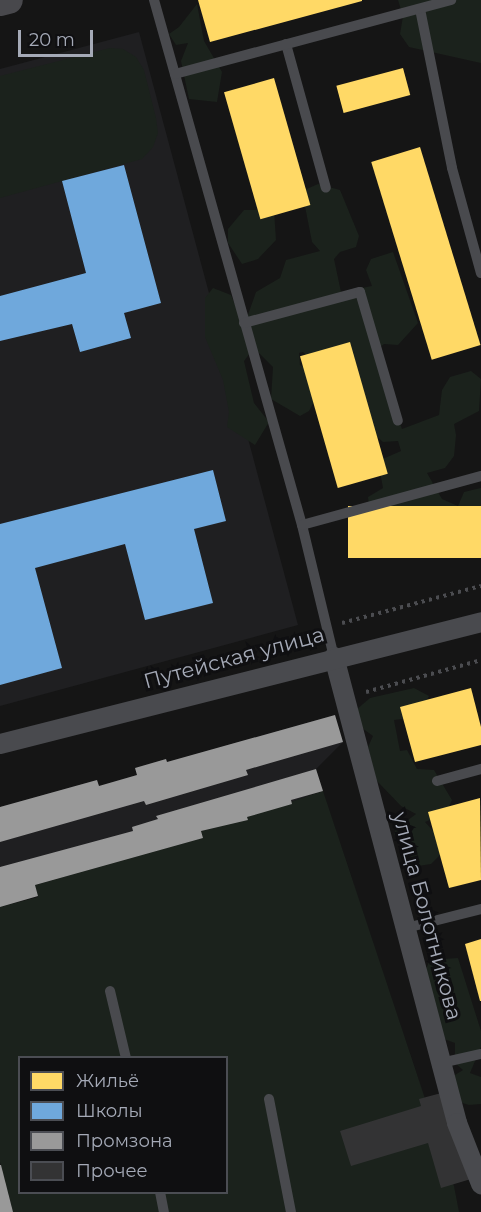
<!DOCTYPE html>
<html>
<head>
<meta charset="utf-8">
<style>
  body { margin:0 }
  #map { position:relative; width:481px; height:1212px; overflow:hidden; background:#151515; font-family:Montserrat,sans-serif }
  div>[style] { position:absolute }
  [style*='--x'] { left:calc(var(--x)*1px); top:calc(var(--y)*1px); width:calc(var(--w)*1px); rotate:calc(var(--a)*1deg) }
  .built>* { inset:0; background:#1f1f21 }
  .green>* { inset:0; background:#1b221c }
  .homes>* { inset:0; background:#ffd966; transform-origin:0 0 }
  .schools>* { inset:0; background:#6fa8dc }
  .industry>* { inset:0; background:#999 }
  .building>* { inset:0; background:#333334 }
  .path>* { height:4px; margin-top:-2px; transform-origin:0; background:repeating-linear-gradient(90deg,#4b4c50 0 3px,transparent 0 7.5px) }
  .lane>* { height:10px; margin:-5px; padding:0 5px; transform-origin:5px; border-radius:5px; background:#494a4e }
  .street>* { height:20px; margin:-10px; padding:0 10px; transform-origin:10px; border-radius:10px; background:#494a4e }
  .secondary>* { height:28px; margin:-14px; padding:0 14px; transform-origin:14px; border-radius:14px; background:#48484c }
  span { translate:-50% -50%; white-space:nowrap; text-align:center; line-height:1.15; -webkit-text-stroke:6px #0f0f11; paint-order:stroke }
  .street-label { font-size:21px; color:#a5aab7 }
  .legend { position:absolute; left:18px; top:1056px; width:210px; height:138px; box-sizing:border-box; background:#0f0f11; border:2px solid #4b4d53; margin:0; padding:8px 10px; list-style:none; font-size:18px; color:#a5aab7 }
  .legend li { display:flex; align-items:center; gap:12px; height:30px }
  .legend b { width:30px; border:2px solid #4b4d53 }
  .scale { position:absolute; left:18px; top:30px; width:75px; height:27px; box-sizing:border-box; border:3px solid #a5aab7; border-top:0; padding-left:8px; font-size:18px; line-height:21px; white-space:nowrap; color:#a5aab7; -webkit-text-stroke:4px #0f0f11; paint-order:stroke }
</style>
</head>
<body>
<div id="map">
  <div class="built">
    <div style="clip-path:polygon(139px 32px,298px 625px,0 706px,0 69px)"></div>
    <div style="clip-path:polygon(335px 715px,343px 742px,316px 769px,323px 791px,247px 817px,248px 820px,203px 838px,35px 885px,38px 896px,0 907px,0 807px,97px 780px,99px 786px,137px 775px,135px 768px,166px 759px,168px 762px)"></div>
  </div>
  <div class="green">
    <div style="clip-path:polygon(398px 0,481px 0,481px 63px,409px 47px,400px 34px,403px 16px)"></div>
    <div style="clip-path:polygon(197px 4px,204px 41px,222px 72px,217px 102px,189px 99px,181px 61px,188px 43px,176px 45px,169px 34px,179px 27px)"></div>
    <div style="clip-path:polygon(110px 48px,123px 49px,136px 57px,144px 70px,156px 118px,158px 133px,153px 147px,142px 159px,0 198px,0 76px)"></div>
    <div style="clip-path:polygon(318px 184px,340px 190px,359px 236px,356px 247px,340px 252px,334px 259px,341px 292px,372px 286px,366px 270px,371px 259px,393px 252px,418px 323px,398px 345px,384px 344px,374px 352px,402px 429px,439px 415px,442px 390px,450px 377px,471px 371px,481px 379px,479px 411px,454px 424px,456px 435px,454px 456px,445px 468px,427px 473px,442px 499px,458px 506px,464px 492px,481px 488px,481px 524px,441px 534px,419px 518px,407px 532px,371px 525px,368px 497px,383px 488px,378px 461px,401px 451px,398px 441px,383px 442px,373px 433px,339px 385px,303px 352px,299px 353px,300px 365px,309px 370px,318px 394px,309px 411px,300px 416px,271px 399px,273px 367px,254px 348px,244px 361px,254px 403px,269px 422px,255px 445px,227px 427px,229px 412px,223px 380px,205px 337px,205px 298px,213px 288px,231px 295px,244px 326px,256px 292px,280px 278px,286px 260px,320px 251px,312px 242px,302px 191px)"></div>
    <div style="clip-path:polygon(244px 210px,274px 210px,276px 240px,258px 259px,242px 264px,228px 243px,228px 229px)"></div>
    <div style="clip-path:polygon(414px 688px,429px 696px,417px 717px,394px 720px,400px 751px,407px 750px,417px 769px,434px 770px,452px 800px,446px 813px,425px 822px,448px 847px,431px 864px,418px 866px,394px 834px,396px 829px,416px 814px,401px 806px,376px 780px,368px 747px,373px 736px,358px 725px,356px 710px,370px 698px)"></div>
    <div style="clip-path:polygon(evenodd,323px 791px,454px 1186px,459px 1212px,13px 1212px,0 1162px,0 907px,38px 897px,35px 885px,202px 838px,201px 831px,247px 820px,247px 817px,323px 791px,20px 1058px,226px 1058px,226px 1192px,20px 1192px,20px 1058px)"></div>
    <div style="clip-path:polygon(458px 958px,481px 1031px,481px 1047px,470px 1073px,481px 1077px,481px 1104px,469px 1105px,456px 1101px,451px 1086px,455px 1075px,463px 1070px,455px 1063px,455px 1043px,444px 1039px,424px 973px,430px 960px)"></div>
  </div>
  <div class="homes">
    <div style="clip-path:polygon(198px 0,362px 0,362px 1px,210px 42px)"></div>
    <div style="left:403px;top:68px;width:28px;height:69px;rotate:75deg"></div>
    <div style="left:274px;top:78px;width:132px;height:52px;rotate:74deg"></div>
    <div style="left:420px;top:147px;width:207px;height:51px;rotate:73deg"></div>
    <div style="left:350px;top:342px;width:137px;height:52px;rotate:74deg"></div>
    <div style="left:481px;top:506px;width:52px;height:133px;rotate:90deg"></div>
    <div style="clip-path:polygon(471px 688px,481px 727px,481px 745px,415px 762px,400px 707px)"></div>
    <div style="clip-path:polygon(480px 798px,481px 880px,449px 888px,428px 812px)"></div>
    <div style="clip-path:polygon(481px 939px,481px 1001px,480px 1001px,465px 944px)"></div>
  </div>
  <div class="schools">
    <div style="clip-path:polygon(124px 165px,161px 303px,124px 313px,131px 338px,80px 352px,72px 324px,0 341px,0 296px,86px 273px,62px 181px)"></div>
    <div style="clip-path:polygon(213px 470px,226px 521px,194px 529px,213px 603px,145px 620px,125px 544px,35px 568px,62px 668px,0 685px,0 524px)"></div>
  </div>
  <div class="industry">
    <div style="clip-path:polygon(335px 715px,343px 742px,246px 770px,248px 775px,146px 805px,144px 801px,0 842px,0 807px,97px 780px,99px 786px,137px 775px,135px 768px,166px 759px,167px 762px)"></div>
    <div style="clip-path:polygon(316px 769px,323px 791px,291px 800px,292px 804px,247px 817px,248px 820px,201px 831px,203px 838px,35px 885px,38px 896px,0 907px,0 867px,133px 831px,132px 827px,158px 819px,156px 816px)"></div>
    <div style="clip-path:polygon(0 1165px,1px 1165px,13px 1212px,0 1212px)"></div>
  </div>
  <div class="building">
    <div style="clip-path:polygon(445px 1092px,471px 1179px,441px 1188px,428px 1143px,351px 1166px,340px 1131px,421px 1106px,419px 1099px)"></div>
  </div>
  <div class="path">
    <div style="--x:342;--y:623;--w:144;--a:-14.9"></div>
    <div style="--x:366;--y:692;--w:119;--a:-15.5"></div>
  </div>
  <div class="lane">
    <div style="--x:154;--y:0;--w:545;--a:74.26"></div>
    <div style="--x:302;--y:525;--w:136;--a:76.4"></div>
    <div style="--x:420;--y:9;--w:162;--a:78.6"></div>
    <div style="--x:452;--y:168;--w:109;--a:74.6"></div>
    <div style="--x:286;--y:44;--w:149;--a:74.5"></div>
    <div style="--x:175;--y:74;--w:286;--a:-15"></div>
    <div style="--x:244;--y:323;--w:120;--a:-15"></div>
    <div style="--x:360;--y:292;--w:134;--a:73.6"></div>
    <div style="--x:302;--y:525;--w:186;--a:-15.3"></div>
    <div style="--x:437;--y:781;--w:46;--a:-15.3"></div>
    <div style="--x:406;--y:928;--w:77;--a:-14.2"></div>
    <div style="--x:110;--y:991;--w:69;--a:76.6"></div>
    <div style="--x:441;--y:1063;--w:41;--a:-12.7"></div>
    <div style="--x:269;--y:1099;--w:115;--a:79"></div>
    <div style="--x:160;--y:1192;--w:20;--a:79"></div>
  </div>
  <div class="street">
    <div style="--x:334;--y:657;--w:482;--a:75.2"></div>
    <div style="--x:457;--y:1123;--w:66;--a:68.5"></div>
    <div style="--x:0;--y:744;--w:496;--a:-14.2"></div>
  </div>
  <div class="secondary">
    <div style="--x:0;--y:2;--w:9;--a:-13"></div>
  </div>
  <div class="street-label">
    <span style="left:234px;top:658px;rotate:-15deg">Путейская улица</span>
    <span style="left:427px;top:916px;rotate:75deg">улица Болотникова</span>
  </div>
  <ul class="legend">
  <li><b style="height:16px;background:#ffd966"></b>Жильё</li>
  <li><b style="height:16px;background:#6fa8dc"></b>Школы</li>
  <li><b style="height:16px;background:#999"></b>Промзона</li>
  <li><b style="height:16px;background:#333334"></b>Прочее</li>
  </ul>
  <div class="scale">20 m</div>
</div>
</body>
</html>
